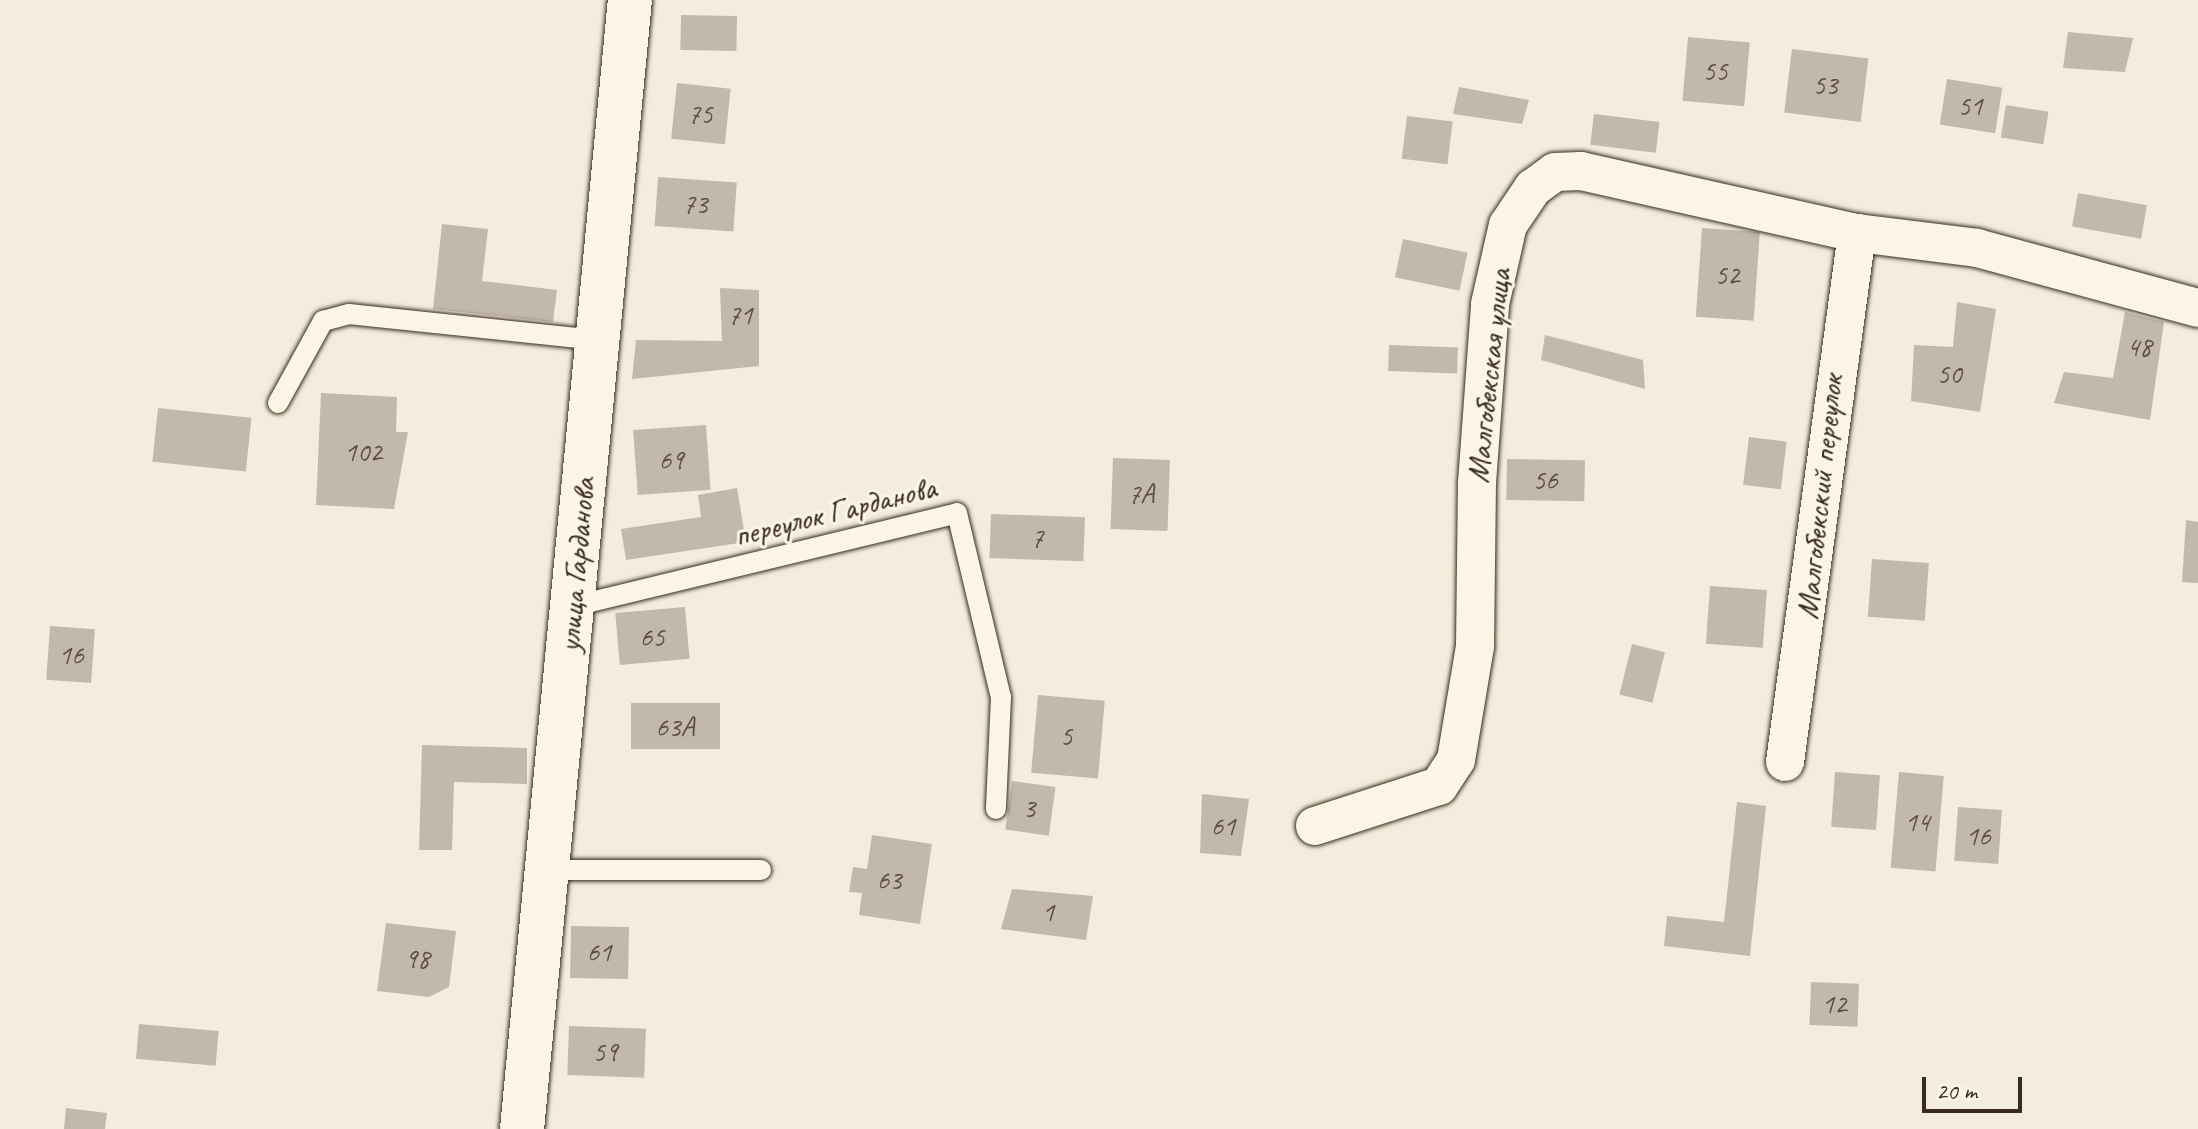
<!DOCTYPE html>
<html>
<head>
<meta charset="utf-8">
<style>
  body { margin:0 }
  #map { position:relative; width:2198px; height:1129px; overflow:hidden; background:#f4eddd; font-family:Caveat,sans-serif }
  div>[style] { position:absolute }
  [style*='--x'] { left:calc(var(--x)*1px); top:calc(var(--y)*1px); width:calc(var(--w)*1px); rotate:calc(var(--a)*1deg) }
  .building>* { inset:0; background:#c3b9aa; transform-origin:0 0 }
  .roads { filter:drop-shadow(0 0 2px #3b2a1e) drop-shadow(0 0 2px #3b2a1e) }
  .lane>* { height:20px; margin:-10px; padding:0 10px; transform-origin:10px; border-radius:10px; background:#fcf5e5 }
  .street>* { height:38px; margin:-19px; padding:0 19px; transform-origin:19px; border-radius:19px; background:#fcf5e5 }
  .secondary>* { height:44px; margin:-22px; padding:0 22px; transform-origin:22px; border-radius:22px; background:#fcf5e5 }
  span { translate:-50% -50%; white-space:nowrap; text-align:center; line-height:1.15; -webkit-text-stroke:6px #fcf5e5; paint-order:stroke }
  .number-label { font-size:28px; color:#5d4e41 }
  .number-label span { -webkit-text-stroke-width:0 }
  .street-label { font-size:32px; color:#3b2a1e }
  .scale { position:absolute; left:1922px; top:1077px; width:100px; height:36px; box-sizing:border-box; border:4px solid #3b2a1e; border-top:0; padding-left:10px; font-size:24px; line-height:28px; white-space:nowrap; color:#3b2a1e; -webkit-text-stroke:6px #fcf5e5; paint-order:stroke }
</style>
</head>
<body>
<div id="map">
  <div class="building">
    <div style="left:681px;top:15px;width:56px;height:35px;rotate:1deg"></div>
    <div style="clip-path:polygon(2068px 32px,2133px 38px,2125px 72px,2063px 68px)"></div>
    <div style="left:1688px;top:37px;width:62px;height:64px;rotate:5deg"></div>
    <div style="left:1792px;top:49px;width:77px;height:64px;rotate:7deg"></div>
    <div style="left:1947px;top:79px;width:56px;height:46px;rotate:9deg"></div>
    <div style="left:677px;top:83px;width:54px;height:56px;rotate:6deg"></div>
    <div style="clip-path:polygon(1459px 87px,1529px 100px,1522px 124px,1453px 114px)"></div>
    <div style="left:2006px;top:105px;width:43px;height:33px;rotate:9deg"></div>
    <div style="left:1594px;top:114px;width:66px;height:31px;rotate:7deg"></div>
    <div style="left:1407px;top:116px;width:46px;height:43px;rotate:7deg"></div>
    <div style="left:658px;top:177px;width:79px;height:49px;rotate:4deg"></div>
    <div style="left:2078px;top:193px;width:70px;height:34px;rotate:10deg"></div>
    <div style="clip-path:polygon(442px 224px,488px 229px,482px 281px,557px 290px,553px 322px,433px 309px)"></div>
    <div style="left:1702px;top:228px;width:58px;height:89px;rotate:4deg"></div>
    <div style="left:1403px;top:239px;width:66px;height:39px;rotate:12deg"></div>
    <div style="clip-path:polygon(720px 288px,759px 290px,759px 366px,632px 379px,636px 340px,722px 341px)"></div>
    <div style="clip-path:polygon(1957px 302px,1996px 309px,1980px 412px,1911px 401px,1914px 345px,1953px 347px)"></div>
    <div style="clip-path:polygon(2125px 312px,2164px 322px,2150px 420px,2054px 403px,2064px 372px,2113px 378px)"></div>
    <div style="clip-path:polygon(1545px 335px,1643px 360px,1645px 389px,1541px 360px)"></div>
    <div style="left:1389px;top:345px;width:69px;height:26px;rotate:2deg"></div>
    <div style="clip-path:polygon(321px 393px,397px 397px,396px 432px,408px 432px,394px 509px,316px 505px)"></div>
    <div style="left:158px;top:408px;width:94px;height:54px;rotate:6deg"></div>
    <div style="left:706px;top:425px;width:65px;height:73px;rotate:86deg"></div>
    <div style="left:1749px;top:437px;width:38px;height:48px;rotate:7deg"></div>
    <div style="left:1113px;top:458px;width:57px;height:71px;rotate:2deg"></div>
    <div style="left:1507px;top:459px;width:78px;height:41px;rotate:1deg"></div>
    <div style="clip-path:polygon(737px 488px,746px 542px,626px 560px,621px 529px,701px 517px,698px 495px)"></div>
    <div style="left:991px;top:514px;width:94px;height:44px;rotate:2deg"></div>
    <div style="clip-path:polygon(2186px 520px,2198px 522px,2198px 583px,2182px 582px)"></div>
    <div style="left:1872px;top:559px;width:57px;height:58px;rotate:4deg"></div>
    <div style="left:1710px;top:586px;width:57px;height:58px;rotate:4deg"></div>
    <div style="left:685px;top:607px;width:52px;height:70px;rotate:85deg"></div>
    <div style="left:50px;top:626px;width:45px;height:54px;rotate:4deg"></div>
    <div style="left:1632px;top:644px;width:34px;height:52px;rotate:14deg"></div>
    <div style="left:1038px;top:695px;width:67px;height:78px;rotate:5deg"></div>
    <div style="left:720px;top:703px;width:46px;height:89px;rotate:90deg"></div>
    <div style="clip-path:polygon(422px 745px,527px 748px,527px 784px,454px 782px,452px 850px,419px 850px)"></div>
    <div style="left:1835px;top:772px;width:45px;height:55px;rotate:4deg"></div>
    <div style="left:1899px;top:772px;width:45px;height:96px;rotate:5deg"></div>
    <div style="left:1012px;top:781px;width:44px;height:49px;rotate:8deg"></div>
    <div style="clip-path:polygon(1202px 794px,1249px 799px,1241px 856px,1200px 853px)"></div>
    <div style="clip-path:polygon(1737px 802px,1766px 806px,1750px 956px,1664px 946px,1667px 916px,1724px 922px)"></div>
    <div style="left:1958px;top:807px;width:44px;height:54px;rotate:4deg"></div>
    <div style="clip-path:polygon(872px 835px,932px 844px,920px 924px,859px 915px,862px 893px,849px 892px,853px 867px,867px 869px)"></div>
    <div style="clip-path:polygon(1012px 889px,1093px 896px,1086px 940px,1001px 929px)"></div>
    <div style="clip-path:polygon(386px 923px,456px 931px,449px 987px,429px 997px,377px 991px)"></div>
    <div style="left:571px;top:926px;width:58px;height:52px;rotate:1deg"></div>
    <div style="left:1811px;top:982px;width:48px;height:43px;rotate:2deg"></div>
    <div style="left:139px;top:1024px;width:80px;height:35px;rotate:5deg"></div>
    <div style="left:569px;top:1026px;width:77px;height:49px;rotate:2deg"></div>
    <div style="clip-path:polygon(66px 1108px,107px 1113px,105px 1129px,64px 1129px)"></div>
  </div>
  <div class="roads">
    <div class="lane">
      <div style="--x:278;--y:403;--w:94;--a:-61.2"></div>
      <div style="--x:323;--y:321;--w:27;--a:-15"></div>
      <div style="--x:349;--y:314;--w:250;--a:6"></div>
      <div style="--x:574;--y:606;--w:394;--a:-13.6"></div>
      <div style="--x:957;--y:513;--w:189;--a:76.6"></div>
      <div style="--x:1001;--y:697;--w:112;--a:92.6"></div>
      <div style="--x:547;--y:870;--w:214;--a:0"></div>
    </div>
    <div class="street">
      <div style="--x:1785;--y:762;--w:534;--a:-82.25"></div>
      <div style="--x:1315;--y:826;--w:130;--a:-17.9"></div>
      <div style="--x:1439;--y:786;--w:31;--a:-57"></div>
      <div style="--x:1456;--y:760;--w:116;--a:-80.5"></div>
      <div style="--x:1475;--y:646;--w:163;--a:-89.3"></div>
      <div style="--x:1477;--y:483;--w:179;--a:-85.8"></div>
      <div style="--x:1490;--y:304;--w:81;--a:-77.2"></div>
      <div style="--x:1508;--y:225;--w:45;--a:-56"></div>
      <div style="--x:1533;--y:188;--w:27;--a:-36"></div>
      <div style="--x:1555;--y:172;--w:26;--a:-2"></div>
      <div style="--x:1581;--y:171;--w:283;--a:12.7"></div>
      <div style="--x:1857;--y:233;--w:121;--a:7.1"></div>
      <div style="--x:1977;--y:248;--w:229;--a:15.2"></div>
    </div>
    <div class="secondary">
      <div style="--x:522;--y:1129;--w:1134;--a:-84.54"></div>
    </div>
  </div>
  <div class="number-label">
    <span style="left:1715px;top:71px">55</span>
    <span style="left:1825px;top:85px">53</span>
    <span style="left:1970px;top:106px">51</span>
    <span style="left:700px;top:114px">75</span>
    <span style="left:695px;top:204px">73</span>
    <span style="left:1727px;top:275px">52</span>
    <span style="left:740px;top:315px">71</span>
    <span style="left:2139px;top:347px">48</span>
    <span style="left:1949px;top:374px">50</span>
    <span style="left:363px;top:452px">102</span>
    <span style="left:671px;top:460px">69</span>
    <span style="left:1545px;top:480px">56</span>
    <span style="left:1141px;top:494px">7А</span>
    <span style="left:1037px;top:538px">7</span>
    <span style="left:652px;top:637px">65</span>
    <span style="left:71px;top:655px">16</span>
    <span style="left:675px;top:727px">63А</span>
    <span style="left:1066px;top:736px">5</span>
    <span style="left:1029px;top:808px">3</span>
    <span style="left:1917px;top:822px">14</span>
    <span style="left:1223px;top:826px">61</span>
    <span style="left:1978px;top:836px">16</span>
    <span style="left:889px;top:880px">63</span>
    <span style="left:1048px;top:912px">1</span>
    <span style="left:599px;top:952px">61</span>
    <span style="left:417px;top:959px">98</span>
    <span style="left:1834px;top:1004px">12</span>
    <span style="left:605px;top:1052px">59</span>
  </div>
  <div class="street-label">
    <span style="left:1489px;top:376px;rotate:-84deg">Малгобекская улица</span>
    <span style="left:1820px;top:497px;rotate:-84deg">Малгобекский переулок</span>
    <span style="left:835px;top:512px;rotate:-14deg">переулок Гарданова</span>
    <span style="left:577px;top:565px;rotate:-85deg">улица Гарданова</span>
  </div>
  <div class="scale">20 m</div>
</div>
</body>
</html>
